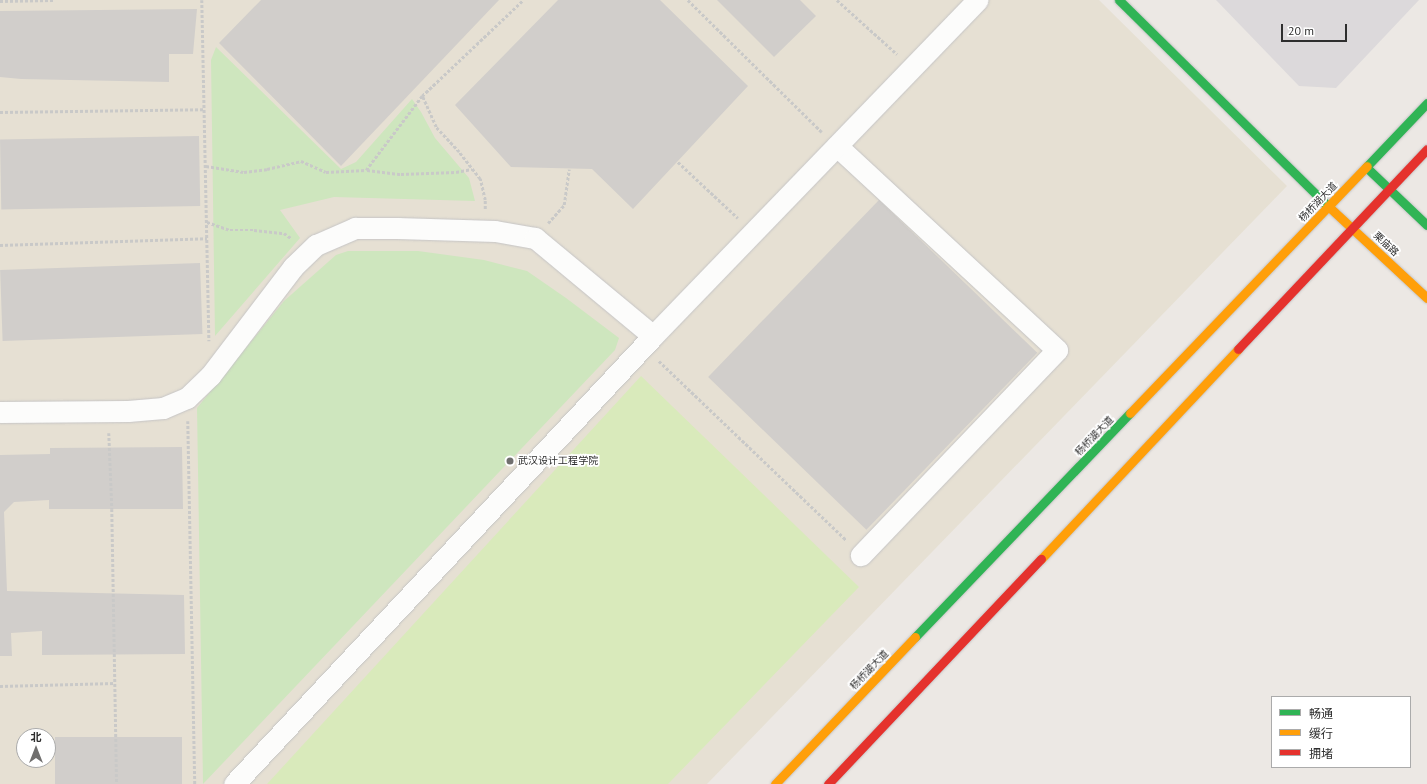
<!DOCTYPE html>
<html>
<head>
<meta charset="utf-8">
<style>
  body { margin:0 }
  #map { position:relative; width:1427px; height:784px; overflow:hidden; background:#ece8e4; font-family:"PT Sans","Noto Sans SC",sans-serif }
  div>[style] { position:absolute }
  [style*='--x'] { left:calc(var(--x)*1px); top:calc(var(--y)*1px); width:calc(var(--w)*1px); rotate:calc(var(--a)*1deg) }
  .industrial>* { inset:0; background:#dcd9db }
  .education>* { inset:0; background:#e6e0d3 }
  .green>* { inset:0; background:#cee6be }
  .pitch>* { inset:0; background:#d9eabb }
  .building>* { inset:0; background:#d1cecb; transform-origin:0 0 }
  .path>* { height:2.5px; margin-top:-1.25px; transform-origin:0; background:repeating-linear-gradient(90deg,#c9c9c8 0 3px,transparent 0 5px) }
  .roads { filter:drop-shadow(0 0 1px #c5c4c5) drop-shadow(0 0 1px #c5c4c5) }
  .street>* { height:21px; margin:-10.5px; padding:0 10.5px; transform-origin:10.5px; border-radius:10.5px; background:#fcfcfb }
  .fast>* { height:9px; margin:-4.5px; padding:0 4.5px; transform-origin:4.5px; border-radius:4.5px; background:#30b455 }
  .slow>* { height:9px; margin:-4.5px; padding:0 4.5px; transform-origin:4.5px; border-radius:4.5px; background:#ff9f0a }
  .jam>* { height:9px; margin:-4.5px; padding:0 4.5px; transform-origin:4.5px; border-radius:4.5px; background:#e5322d }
  .dots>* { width:11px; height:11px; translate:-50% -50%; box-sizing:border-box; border:2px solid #fff; border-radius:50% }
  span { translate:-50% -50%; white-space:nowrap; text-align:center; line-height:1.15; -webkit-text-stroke:3.5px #fff; paint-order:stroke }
  .street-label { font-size:10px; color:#2e2e2e }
  .poi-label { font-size:10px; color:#2e2e2e }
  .left { translate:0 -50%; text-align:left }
  .legend { position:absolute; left:1271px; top:696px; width:140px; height:72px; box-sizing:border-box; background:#fff; border:1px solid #ababab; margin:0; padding:5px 7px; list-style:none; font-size:12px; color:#2e2e2e }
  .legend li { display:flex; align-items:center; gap:8px; height:20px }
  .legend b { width:20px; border:1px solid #ababab }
  .north { position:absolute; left:16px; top:728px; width:40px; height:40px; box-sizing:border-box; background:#fff; border:1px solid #ababab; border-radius:50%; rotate:0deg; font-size:11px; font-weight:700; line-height:16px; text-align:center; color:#2e2e2e }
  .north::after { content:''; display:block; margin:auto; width:14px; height:18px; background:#706f6e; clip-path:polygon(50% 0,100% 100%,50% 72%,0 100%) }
  .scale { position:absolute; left:1281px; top:24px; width:66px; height:18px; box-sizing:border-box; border:2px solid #2e2e2e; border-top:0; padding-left:5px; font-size:12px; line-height:14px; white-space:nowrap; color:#2e2e2e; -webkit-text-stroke:3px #fff; paint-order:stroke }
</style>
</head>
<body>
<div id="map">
  <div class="industrial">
    <div style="clip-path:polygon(1216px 0,1419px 0,1336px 88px,1299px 86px)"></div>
  </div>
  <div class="education">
    <div style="clip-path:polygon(evenodd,0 0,1099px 0,1287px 186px,707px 784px,0 784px,0 0,24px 736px,48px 736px,48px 760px,24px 760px,24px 736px)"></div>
  </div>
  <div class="green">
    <div style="clip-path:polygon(216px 47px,341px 169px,356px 162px,412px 99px,421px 112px,435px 138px,469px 178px,475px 201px,334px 197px,280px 210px,300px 238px,215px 336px,211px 60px)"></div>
    <div style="clip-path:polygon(348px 251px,418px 251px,484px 260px,527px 271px,566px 298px,619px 338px,615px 350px,203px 784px,197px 408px,284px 301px,336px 255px)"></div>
  </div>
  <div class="pitch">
    <div style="clip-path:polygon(641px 376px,859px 587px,668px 784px,267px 784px)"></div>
  </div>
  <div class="building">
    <div style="clip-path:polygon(261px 0,499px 0,341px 166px,219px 43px)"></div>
    <div style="clip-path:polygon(558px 0,660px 0,748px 86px,633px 209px,592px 169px,511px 167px,455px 105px)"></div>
    <div style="clip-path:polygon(717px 0,800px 0,816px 16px,774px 57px)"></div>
    <div style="clip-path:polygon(197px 9px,193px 54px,169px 54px,169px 82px,21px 79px,0 77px,0 11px)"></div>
    <div style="left:199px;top:136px;width:70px;height:199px;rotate:89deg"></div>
    <div style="left:879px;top:200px;width:220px;height:246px;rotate:44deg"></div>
    <div style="left:200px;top:263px;width:71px;height:200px;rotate:88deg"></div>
    <div style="clip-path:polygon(182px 447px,183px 509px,49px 509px,49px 500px,14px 502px,4px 512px,7px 591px,184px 595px,185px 654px,42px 655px,42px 631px,11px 633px,12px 656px,0 656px,0 455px,50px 454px,50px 448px)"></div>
    <div style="left:55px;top:737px;width:127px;height:47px"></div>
  </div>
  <div class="path">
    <div style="--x:202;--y:0;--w:341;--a:88.8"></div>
    <div style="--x:688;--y:0;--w:188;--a:44.6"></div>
    <div style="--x:837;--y:0;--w:81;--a:42"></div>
    <div style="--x:0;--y:1;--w:53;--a:-1.1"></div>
    <div style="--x:0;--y:112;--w:205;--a:-0.8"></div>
    <div style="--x:678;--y:162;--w:82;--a:43"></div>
    <div style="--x:206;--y:166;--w:38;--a:9"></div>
    <div style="--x:244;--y:172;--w:23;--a:-7"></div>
    <div style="--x:267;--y:169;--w:35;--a:-13"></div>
    <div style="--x:301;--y:161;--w:27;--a:24"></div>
    <div style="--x:326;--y:172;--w:40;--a:-2.9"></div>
    <div style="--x:366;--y:170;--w:93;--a:-52.9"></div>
    <div style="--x:367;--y:170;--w:34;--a:7"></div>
    <div style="--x:401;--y:174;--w:55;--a:-2.1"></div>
    <div style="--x:456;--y:172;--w:16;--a:-11"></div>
    <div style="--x:485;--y:209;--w:9;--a:-90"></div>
    <div style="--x:485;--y:200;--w:22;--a:-103"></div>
    <div style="--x:480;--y:179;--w:34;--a:-128"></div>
    <div style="--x:459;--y:152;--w:34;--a:-133"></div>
    <div style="--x:436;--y:127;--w:34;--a:-114"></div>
    <div style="--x:422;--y:96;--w:139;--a:-43.5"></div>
    <div style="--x:207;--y:222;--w:24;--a:19"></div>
    <div style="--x:230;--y:230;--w:24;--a:0"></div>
    <div style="--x:254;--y:230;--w:30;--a:6"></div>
    <div style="--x:284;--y:233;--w:9;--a:36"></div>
    <div style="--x:548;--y:223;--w:24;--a:-48"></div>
    <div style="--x:564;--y:205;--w:36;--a:-82"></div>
    <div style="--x:0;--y:245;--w:207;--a:-1.9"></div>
    <div style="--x:659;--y:361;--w:259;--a:43.7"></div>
    <div style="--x:188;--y:421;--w:363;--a:88.9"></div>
    <div style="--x:109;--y:433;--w:76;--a:87.7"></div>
    <div style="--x:112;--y:509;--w:275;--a:89"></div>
    <div style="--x:0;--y:686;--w:115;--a:-1.5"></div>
  </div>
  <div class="roads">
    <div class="street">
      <div style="--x:837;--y:146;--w:300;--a:42.8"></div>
      <div style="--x:1057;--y:350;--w:284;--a:133.7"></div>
      <div style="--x:653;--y:336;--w:467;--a:-46"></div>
      <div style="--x:0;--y:412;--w:128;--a:-0.4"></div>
      <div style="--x:128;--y:411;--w:35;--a:-5"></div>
      <div style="--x:163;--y:408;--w:26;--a:-23"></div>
      <div style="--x:187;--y:398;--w:32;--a:-44"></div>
      <div style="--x:210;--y:376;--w:137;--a:-52.7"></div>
      <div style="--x:293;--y:267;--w:32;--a:-44"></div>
      <div style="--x:316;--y:245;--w:43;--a:-23.6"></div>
      <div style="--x:355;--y:228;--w:42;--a:0"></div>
      <div style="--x:397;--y:228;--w:98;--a:1.8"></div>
      <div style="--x:495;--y:231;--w:41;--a:9.9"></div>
      <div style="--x:535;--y:238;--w:153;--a:39.7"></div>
      <div style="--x:653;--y:336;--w:613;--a:133.08"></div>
    </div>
    <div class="fast">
      <div style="--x:1119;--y:0;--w:293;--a:44.6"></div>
      <div style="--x:1367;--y:166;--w:87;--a:-46.4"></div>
      <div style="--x:1366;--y:167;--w:84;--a:43.6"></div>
      <div style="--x:915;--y:637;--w:310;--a:-46.2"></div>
    </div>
    <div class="slow">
      <div style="--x:1328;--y:206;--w:135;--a:42.9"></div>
      <div style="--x:1130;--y:413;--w:342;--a:-46.2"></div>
      <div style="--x:1041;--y:559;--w:288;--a:-46.8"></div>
      <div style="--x:775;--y:784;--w:203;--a:-46.4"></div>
    </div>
    <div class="jam">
      <div style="--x:1238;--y:349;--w:275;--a:-46.6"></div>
      <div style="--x:828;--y:784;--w:310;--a:-46.6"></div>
    </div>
  </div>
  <div class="dots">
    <div style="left:510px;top:461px;background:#706f6e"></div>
  </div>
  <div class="street-label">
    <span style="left:1318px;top:202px;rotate:-46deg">杨桥湖大道</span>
    <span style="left:1386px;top:244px;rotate:43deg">栗庙路</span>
    <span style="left:1094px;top:436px;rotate:-46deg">杨桥湖大道</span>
    <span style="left:869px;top:670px;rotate:-46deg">杨桥湖大道</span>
  </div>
  <div class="poi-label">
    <span class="left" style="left:518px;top:461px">武汉设计工程学院</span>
  </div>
  <ul class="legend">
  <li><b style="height:5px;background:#30b455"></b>畅通</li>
  <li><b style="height:5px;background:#ff9f0a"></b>缓行</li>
  <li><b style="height:5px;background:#e5322d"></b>拥堵</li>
  </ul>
  <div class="north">北</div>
  <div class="scale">20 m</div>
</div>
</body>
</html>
